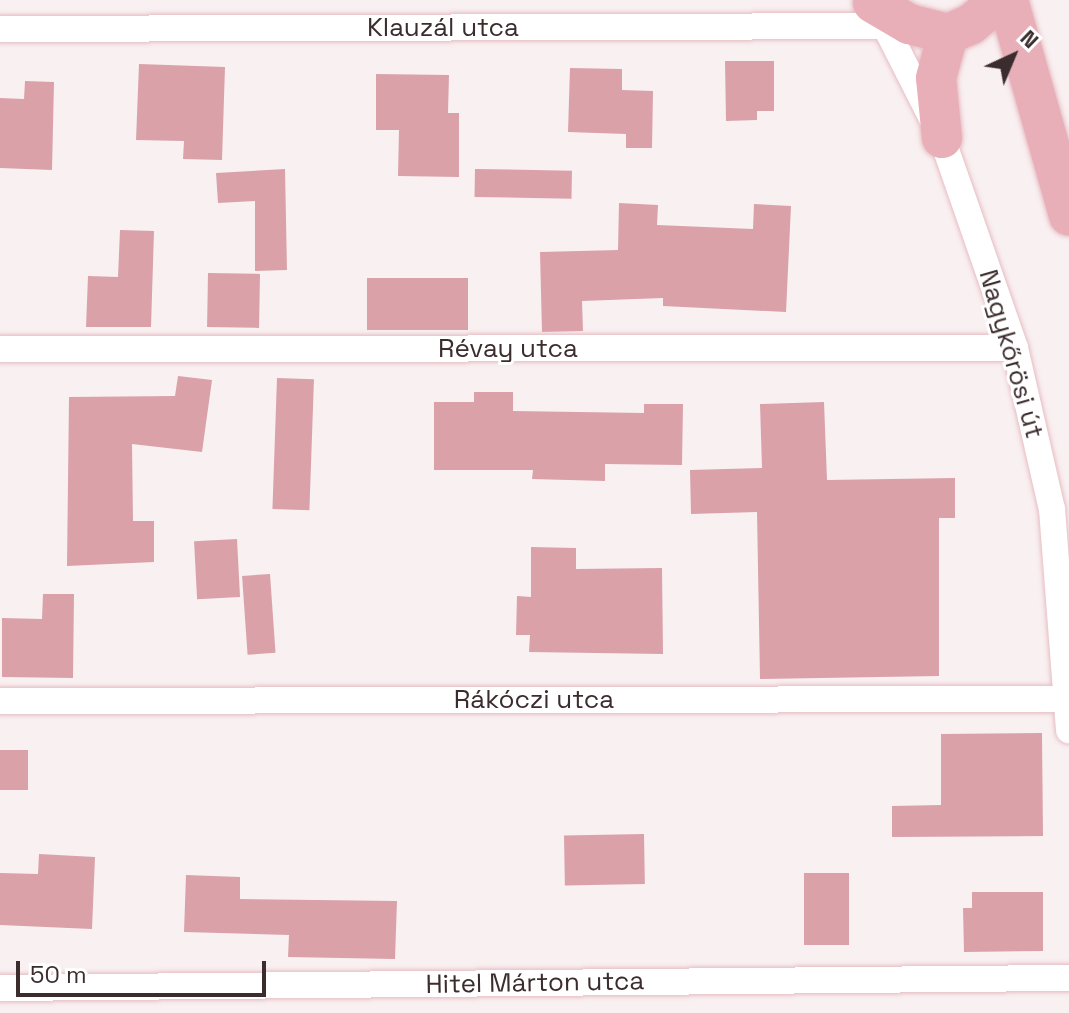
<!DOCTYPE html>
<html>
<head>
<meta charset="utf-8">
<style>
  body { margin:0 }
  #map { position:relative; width:1069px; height:1013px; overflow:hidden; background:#f9f0f1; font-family:"Space Grotesk",sans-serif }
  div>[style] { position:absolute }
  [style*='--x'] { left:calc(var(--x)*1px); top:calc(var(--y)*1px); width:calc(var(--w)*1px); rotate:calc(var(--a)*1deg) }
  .building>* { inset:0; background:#daa1a9; transform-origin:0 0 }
  .roads { filter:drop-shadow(0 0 2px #e6bdc3) drop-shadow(0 0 2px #e6bdc3) }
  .minor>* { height:26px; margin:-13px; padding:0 13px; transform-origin:13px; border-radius:13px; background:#fff }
  .primary>* { height:40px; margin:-20px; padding:0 20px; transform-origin:20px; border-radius:20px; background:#e8afb9 }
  span { translate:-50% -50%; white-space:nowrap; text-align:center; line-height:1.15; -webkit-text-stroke:6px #fff; paint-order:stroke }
  .street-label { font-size:26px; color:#3b2c2e }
  .north { position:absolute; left:973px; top:16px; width:80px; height:80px; -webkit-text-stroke:6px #fff; paint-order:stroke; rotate:44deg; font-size:22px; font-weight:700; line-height:32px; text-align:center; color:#3b2c2e }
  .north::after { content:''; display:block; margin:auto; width:28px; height:36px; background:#3b2c2e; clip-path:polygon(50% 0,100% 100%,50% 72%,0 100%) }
  .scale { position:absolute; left:16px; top:961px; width:250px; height:36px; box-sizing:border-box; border:4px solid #3b2c2e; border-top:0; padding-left:10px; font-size:24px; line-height:28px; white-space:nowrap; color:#3b2c2e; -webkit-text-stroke:6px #fff; paint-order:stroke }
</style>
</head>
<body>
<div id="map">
  <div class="building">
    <div style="clip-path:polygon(725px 61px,774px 61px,774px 111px,757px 111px,757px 120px,726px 121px)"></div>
    <div style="clip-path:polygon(139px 64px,225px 67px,222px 160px,183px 159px,184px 141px,136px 140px)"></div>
    <div style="clip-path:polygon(570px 68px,622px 69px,622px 90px,653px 91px,652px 148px,626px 148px,626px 134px,568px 132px)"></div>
    <div style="clip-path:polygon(376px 74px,449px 75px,448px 113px,459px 113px,459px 177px,398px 176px,399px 130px,376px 130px)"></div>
    <div style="clip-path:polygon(25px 81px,54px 82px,52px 170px,0 168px,0 98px,24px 99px)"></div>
    <div style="clip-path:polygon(285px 169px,287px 270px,255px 271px,255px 201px,218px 203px,216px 173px)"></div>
    <div style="left:475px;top:169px;width:97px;height:28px;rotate:1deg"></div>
    <div style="clip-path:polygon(619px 203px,658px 205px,657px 225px,753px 229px,754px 204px,791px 206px,786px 312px,663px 306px,663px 298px,582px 301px,583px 331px,542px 332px,540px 252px,618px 250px)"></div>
    <div style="clip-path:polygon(120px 230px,154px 231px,151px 327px,86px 327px,88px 276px,118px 277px)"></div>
    <div style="left:208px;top:273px;width:52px;height:54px;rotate:1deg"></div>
    <div style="left:468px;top:278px;width:52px;height:101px;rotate:90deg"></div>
    <div style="clip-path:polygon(178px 376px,212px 380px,202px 452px,132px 444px,133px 521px,154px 521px,154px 562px,67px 566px,69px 397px,175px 396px)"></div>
    <div style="left:277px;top:378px;width:37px;height:131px;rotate:2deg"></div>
    <div style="clip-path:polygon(474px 392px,513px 392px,513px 411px,644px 413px,644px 404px,683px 404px,682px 465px,605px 464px,605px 481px,532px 479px,533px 470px,434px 470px,434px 402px,474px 402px)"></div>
    <div style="clip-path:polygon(824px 402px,827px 480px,955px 478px,955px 518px,939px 518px,939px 676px,760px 679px,757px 512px,691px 514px,690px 470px,762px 468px,760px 404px)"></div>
    <div style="left:237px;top:539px;width:58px;height:43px;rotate:87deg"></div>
    <div style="clip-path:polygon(531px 547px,576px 548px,576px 569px,662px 568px,663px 654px,529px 652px,530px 635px,516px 635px,517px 596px,531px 597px)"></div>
    <div style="left:270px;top:574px;width:79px;height:28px;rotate:86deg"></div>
    <div style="clip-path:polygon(43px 594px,74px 594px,73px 678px,2px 677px,2px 618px,42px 619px)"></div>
    <div style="clip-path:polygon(1042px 733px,1043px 836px,892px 837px,892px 806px,941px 805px,941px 734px)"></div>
    <div style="left:0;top:750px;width:28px;height:40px"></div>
    <div style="left:644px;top:834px;width:50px;height:80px;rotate:89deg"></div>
    <div style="clip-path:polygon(39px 854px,95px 857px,92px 929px,0 925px,0 873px,38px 874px)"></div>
    <div style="left:804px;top:873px;width:45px;height:72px"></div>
    <div style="clip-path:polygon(186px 875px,240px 877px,240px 899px,397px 901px,395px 959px,288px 957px,289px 935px,184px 932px)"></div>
    <div style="clip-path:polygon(972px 892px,1043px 892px,1043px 951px,964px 952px,963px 908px,972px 908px)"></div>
  </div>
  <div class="roads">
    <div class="minor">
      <div style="--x:877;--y:10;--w:144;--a:63.1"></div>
      <div style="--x:942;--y:138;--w:222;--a:70.8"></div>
      <div style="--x:1015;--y:348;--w:165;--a:77.1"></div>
      <div style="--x:1052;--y:509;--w:222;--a:85.6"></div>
      <div style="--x:0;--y:29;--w:885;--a:-0.19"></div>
      <div style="--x:0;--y:349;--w:1015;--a:-0.06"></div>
      <div style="--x:0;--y:701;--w:1068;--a:-0.11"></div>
      <div style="--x:0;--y:988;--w:1069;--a:-0.54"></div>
    </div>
    <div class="primary">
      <div style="--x:1008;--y:0;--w:224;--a:74.2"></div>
      <div style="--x:873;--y:3;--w:42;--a:30.3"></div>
      <div style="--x:909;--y:24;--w:40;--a:14.4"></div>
      <div style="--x:948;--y:34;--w:25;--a:-23"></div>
      <div style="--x:971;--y:24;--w:21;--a:-39"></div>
      <div style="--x:987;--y:11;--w:11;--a:-75"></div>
      <div style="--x:942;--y:138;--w:60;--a:-95.7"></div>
      <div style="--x:936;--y:78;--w:46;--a:-74.7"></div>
    </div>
  </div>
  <div class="street-label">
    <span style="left:443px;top:28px">Klauzál utca</span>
    <span style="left:508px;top:349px">Révay utca</span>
    <span style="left:1011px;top:354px;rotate:74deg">Nagykőrösi út</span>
    <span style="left:534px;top:700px">Rákóczi utca</span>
    <span style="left:535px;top:983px;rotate:-1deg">Hitel Márton utca</span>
  </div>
  <div class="north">N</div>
  <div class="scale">50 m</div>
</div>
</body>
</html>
